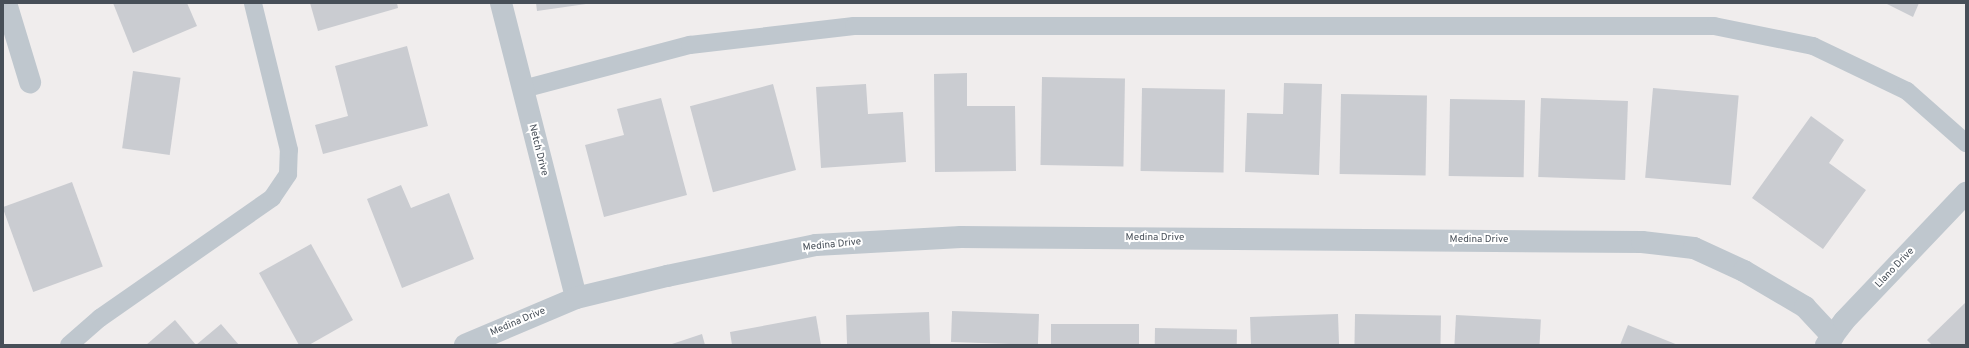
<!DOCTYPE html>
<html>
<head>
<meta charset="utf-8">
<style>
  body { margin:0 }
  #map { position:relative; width:1969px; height:348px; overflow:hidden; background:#f0eded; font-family:Overpass,sans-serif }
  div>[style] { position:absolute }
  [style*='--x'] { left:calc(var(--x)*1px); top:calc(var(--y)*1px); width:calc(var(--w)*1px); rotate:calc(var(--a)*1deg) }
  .building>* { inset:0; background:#caccd1; transform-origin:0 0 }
  .service>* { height:18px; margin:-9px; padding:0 9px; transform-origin:9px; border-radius:9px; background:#bfc7ce }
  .minor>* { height:22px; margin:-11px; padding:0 11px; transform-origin:11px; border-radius:11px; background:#bfc7ce }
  span { translate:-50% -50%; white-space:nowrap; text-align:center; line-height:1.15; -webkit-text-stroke:4px #fff; paint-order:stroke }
  .street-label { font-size:10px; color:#474f58 }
  .frame { position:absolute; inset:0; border:4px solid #474f58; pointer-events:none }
</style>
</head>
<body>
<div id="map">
  <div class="building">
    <div style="clip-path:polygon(113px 3px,187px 3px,197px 26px,133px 53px)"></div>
    <div style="clip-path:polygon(310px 3px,397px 3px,398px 8px,318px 31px)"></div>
    <div style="clip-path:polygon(536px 3px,586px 3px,586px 4px,537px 11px)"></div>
    <div style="clip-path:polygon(1885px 3px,1919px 3px,1913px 17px)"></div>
    <div style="clip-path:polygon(407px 46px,428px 126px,323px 154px,315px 125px,348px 116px,335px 66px)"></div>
    <div style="left:133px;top:71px;width:48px;height:78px;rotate:8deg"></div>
    <div style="clip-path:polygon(967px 73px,967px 106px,1015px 106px,1016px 171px,935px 172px,934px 74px)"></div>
    <div style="left:1042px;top:77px;width:83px;height:88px;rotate:1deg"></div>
    <div style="clip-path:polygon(1284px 83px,1322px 84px,1319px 175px,1245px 172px,1247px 113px,1283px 114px)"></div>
    <div style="left:773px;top:84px;width:89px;height:86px;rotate:75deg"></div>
    <div style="clip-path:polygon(866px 84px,868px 114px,903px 112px,906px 162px,821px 168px,816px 87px)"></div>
    <div style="left:1142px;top:88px;width:83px;height:83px;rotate:1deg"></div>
    <div style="left:1653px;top:88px;width:86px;height:90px;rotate:5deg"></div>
    <div style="left:1341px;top:94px;width:86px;height:80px;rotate:1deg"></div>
    <div style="clip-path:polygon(661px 98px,687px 195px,604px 217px,585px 145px,624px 135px,617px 109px)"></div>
    <div style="left:1541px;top:98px;width:87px;height:79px;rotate:2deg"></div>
    <div style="left:1450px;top:99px;width:75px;height:77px;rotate:1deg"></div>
    <div style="clip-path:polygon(1811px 116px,1844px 140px,1829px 163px,1866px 190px,1823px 249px,1752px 198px)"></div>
    <div style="left:72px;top:182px;width:90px;height:74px;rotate:70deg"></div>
    <div style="clip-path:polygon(401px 185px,411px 208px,449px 193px,474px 259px,402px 288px,367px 199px)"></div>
    <div style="clip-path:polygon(311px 244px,353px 320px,309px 345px,299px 345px,259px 273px)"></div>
    <div style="clip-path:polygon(1966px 302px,1966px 345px,1932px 345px,1927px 340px)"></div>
    <div style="left:929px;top:312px;width:33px;height:83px;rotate:88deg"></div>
    <div style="left:1039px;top:314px;width:31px;height:87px;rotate:92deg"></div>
    <div style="left:1338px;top:314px;width:31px;height:88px;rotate:88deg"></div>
    <div style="left:1355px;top:314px;width:86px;height:31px;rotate:1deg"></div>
    <div style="left:1456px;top:315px;width:85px;height:30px;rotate:3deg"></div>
    <div style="clip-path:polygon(816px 316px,821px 345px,732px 345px,730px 332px)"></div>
    <div style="clip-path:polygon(175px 320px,196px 345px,146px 345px)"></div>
    <div style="clip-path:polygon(221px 324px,239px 345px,196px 345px)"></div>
    <div style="left:1139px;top:324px;width:21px;height:88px;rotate:90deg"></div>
    <div style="clip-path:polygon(1628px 325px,1678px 345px,1620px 345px)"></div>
    <div style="left:1155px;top:328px;width:82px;height:17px;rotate:1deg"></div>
    <div style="clip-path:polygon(702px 334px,705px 345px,669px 345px)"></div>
  </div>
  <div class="service">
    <div style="--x:523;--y:89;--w:173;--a:-14.8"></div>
    <div style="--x:690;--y:45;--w:165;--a:-6.6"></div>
    <div style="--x:854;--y:26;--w:860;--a:0"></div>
    <div style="--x:1714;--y:26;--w:101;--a:11.4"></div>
    <div style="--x:1813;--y:46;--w:104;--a:25.6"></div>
    <div style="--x:1907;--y:91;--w:79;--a:41.4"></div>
    <div style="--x:69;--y:345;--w:41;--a:-41.1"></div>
    <div style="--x:100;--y:318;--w:210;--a:-34.9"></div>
    <div style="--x:272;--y:198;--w:29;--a:-56"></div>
    <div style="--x:288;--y:174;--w:24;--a:-88"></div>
    <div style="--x:289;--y:150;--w:151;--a:-103.8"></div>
  </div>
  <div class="minor">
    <div style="--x:6;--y:3;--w:83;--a:73.1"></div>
    <div style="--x:501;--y:3;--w:304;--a:75.7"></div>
    <div style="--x:465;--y:345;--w:121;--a:-22.9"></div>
    <div style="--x:576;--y:298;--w:94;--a:-13.6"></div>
    <div style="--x:667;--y:276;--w:152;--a:-11.8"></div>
    <div style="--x:816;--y:245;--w:145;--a:-3.2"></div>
    <div style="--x:961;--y:237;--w:681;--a:0.42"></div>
    <div style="--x:1642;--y:242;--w:52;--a:6.6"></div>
    <div style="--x:1694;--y:248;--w:55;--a:24.7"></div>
    <div style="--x:1744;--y:271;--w:71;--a:30.5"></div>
    <div style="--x:1805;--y:307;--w:41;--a:47"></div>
    <div style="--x:1826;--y:345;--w:30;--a:-53"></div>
    <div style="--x:1844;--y:321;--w:177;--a:-46.4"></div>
  </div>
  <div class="street-label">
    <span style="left:538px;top:150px;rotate:76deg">Netch Drive</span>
    <span style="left:1155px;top:238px">Medina Drive</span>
    <span style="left:1479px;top:240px">Medina Drive</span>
    <span style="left:832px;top:245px;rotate:-6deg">Medina Drive</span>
    <span style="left:1895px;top:268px;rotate:-46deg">Llano Drive</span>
    <span style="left:518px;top:322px;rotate:-23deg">Medina Drive</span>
  </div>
  <div class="frame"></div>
</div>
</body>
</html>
